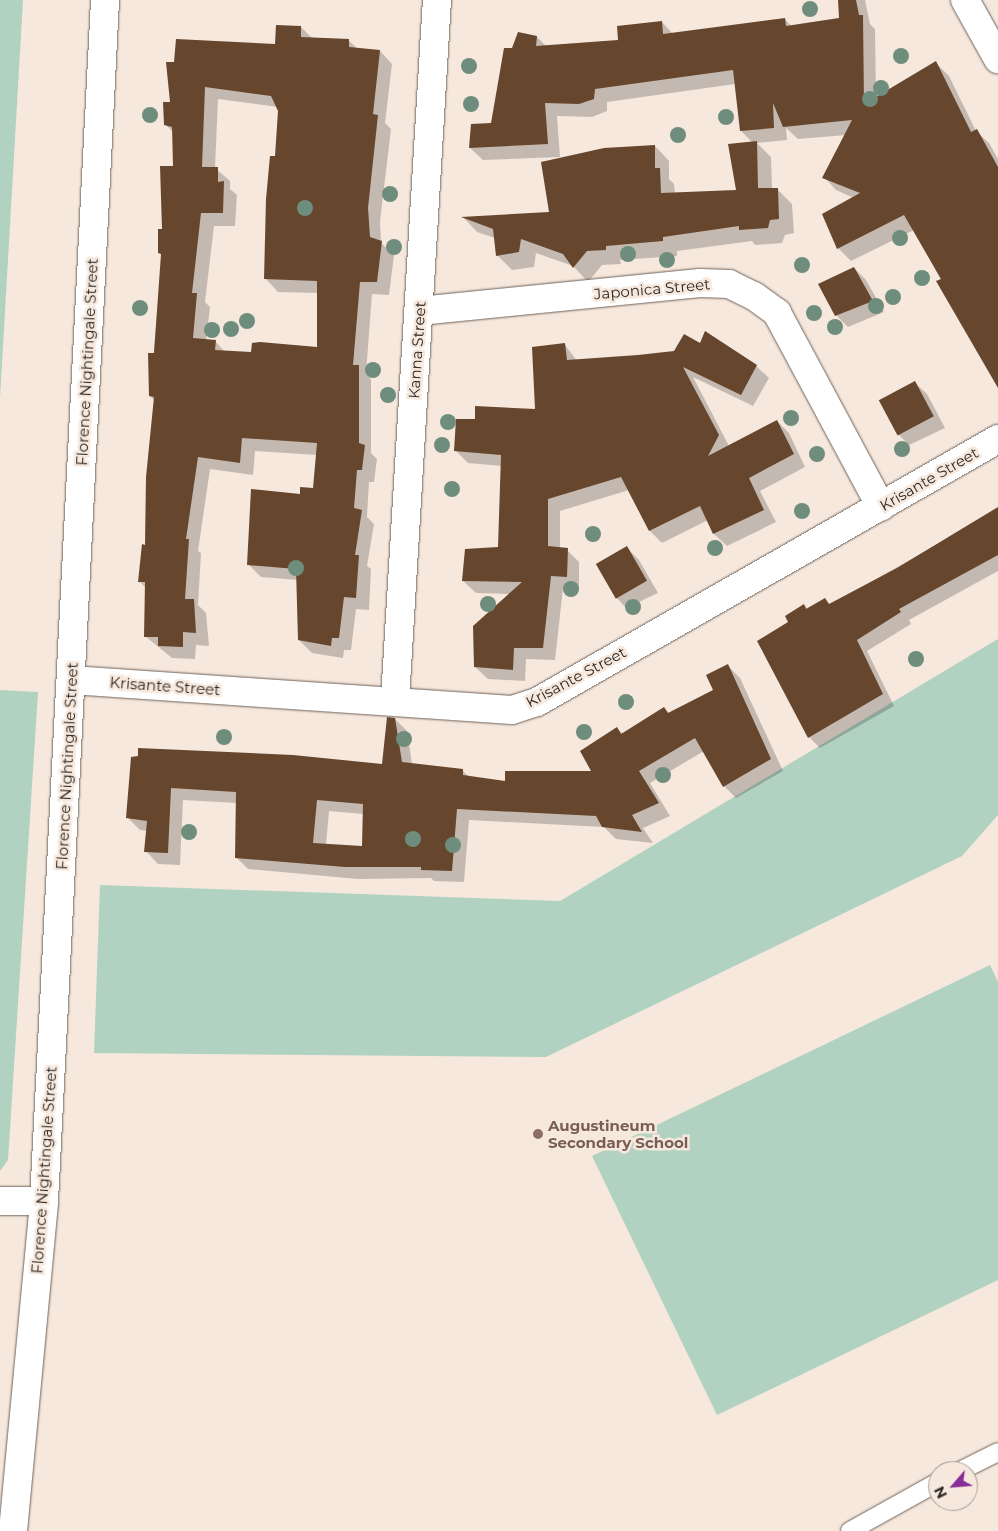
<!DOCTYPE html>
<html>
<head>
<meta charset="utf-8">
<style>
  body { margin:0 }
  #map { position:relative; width:998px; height:1531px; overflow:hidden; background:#f6e8dd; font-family:Montserrat,sans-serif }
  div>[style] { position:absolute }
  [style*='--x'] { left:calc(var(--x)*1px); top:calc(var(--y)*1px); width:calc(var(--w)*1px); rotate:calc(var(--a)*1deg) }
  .green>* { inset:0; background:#b1d2c1 }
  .shadow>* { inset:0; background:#0003 }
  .building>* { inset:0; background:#66462d; transform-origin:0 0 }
  .roads { filter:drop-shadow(0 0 1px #6f6259) drop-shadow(0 0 1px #6f6259) }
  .service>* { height:18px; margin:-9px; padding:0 9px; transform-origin:9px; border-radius:9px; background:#fff }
  .minor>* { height:28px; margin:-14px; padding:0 14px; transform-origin:14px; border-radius:14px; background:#fff }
  .secondary>* { height:28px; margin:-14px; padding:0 14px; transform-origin:14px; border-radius:14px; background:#fff }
  .trees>* { width:16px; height:16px; margin:-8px; border-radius:50%; background:#6f8d7c }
  .dots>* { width:14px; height:14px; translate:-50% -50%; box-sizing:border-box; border:2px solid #f6e8dd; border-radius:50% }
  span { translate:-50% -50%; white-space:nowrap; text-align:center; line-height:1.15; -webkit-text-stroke:5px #f6e8dd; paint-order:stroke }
  .street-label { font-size:15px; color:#2d2824 }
  .education-label { font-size:15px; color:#785e54; font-weight:700 }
  .left { translate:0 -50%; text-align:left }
  .north { position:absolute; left:928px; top:1461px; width:50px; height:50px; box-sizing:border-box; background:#f6e8dd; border:1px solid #a69b93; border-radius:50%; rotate:243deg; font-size:14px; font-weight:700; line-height:20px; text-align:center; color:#2d2824 }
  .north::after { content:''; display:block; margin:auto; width:18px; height:22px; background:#892e99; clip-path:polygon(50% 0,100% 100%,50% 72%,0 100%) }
</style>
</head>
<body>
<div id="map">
  <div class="green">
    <div style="clip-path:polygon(0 0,23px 0,0 398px)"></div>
    <div style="clip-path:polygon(998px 639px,998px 815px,962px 856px,546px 1057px,94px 1053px,100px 885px,560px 901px)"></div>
    <div style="clip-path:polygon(0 690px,38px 692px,8px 1160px,0 1171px)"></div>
    <div style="clip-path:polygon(990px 965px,998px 982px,998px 1280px,717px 1415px,592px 1156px)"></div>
  </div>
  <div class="shadow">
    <div style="clip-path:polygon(839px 0,865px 0,870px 24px,875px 29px,876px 99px,936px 63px,949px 76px,976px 131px,989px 143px,998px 159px,998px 385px,914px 230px,851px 261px,838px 248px,823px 214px,854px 198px,836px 190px,824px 177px,846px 135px,798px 139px,786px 128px,787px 140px,757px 143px,771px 157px,772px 189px,777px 189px,792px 204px,794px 233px,785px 235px,782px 243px,755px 245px,752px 241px,677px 251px,677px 256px,620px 260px,621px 264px,602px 265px,588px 282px,573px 266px,536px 253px,534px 267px,512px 270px,497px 255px,495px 238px,477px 232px,464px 218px,551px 214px,655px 146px,669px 161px,669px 179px,674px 184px,675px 193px,737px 191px,753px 143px,741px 131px,735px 84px,607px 102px,607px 111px,592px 117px,557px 116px,560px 157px,483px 160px,470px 148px,492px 124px,513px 49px,537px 37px,546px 46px,619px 41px,662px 22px,673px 34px,785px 19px,792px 27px,841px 19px)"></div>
    <div style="clip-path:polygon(evenodd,301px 27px,312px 38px,348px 40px,358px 49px,380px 51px,392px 64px,385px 123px,391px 129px,380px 221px,381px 243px,394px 255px,389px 295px,372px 294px,366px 374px,371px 379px,371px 453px,377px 459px,374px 482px,369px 482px,367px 517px,374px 524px,367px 566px,371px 569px,369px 610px,356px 609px,351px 650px,344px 650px,343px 658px,312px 653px,299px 640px,298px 580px,261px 577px,248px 564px,301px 496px,314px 489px,317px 455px,255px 451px,253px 475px,210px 469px,198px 551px,201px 553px,198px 605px,206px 613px,209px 646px,196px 645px,195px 659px,172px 658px,145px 636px,146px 588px,139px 581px,146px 546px,155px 401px,150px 396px,162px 255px,160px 253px,174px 168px,174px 133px,166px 125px,171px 104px,277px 45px,301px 27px,218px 99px,278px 107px,280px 111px,266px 279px,278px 292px,318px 293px,318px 348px,252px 354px,225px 352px,215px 341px,206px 341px,210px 307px,205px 302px,214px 226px,235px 226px,237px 195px,230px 189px,230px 181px,215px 168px,218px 99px)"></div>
    <div style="clip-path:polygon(854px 268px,866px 280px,884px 312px,848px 327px,836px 315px)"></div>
    <div style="clip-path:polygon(700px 344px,756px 366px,769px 378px,753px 406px,693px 377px,729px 446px,777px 421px,789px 433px,805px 467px,760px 491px,776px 522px,727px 546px,714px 534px,708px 520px,662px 543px,650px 531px,629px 490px,560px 511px,560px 549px,567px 550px,579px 562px,579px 589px,563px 588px,555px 660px,526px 659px,525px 681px,488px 679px,475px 667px,511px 594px,476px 593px,463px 581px,499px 548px,502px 466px,468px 463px,455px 450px,476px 420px,536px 410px,565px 345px,577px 361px,675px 352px)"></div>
    <div style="clip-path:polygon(915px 383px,927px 394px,945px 428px,909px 445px,897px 433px)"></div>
    <div style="clip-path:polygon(998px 510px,998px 571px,909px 620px,911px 624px,867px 651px,894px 706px,820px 748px,809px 737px,790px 622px,804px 605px,808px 609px,825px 600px,830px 605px)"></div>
    <div style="clip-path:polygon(627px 548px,639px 560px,658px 593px,626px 608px,615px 596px)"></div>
    <div style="clip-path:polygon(evenodd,728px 666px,740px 678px,783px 771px,736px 798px,724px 786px,704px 751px,650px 783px,670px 816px,643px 828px,653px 843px,616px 839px,604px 827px,469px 820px,464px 882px,434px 881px,431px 878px,358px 879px,248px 869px,236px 857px,237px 803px,183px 800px,180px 865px,158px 864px,146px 851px,147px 831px,140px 830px,128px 818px,133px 758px,383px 765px,395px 719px,407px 731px,412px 764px,462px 770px,469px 777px,506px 783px,593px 773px,617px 728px,623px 734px,664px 708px,670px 714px,715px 690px,728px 666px,329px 811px,364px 814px,364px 848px,326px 845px,329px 811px)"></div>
  </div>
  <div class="building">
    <div style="clip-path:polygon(838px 0,856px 0,859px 15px,863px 15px,864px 104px,936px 61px,971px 132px,977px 129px,998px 167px,998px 388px,936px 281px,941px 279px,904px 215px,837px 249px,822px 214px,860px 193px,822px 178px,852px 120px,783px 127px,773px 103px,774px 128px,740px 131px,733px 70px,595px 89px,594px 99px,579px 104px,545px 103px,548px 144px,469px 148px,471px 124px,491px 123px,504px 48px,512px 48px,518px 32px,537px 36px,536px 46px,618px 40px,617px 26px,662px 21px,663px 34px,785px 18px,786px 26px,839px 18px)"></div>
    <div style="clip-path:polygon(evenodd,276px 25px,301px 26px,301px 37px,349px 39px,349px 47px,380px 50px,373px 114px,378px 115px,368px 208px,370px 237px,382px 241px,377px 282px,360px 282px,353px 365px,359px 365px,359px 443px,365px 445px,362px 470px,357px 470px,354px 508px,362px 510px,355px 555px,359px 555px,356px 598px,344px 597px,339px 638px,332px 638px,331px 646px,298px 640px,296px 569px,247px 565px,251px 489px,300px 494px,300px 487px,313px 488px,317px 443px,242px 438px,240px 463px,198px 457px,186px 539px,189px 539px,185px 599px,194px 599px,196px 633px,183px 632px,183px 647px,158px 646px,158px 637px,144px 637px,145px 582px,138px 582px,142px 544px,145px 545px,146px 477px,154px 397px,149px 396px,148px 353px,154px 353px,161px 254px,158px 253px,158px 229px,162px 229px,160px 166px,173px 166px,172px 127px,164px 125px,163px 102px,170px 102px,166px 62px,174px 62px,176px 39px,275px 44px,276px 25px,205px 87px,271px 96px,278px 111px,275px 156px,270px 156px,266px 199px,264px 279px,317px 281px,317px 347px,260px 342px,252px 343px,251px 352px,215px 350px,216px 340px,193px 338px,197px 293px,192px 293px,201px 213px,223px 213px,224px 181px,218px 182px,218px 167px,202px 167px,205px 87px)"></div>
    <div style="clip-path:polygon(757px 141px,758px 188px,778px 188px,779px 219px,770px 220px,768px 228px,739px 230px,739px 226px,663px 237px,663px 241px,606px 246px,606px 250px,587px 251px,573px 268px,563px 254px,521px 239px,519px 252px,496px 256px,493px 229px,461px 217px,549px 212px,541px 162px,604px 148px,655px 145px,655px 168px,660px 168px,661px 193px,736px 190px,728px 144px)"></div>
    <div style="clip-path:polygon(854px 267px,873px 301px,835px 316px,818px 284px)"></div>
    <div style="clip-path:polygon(705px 331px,757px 365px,741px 395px,683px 367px,719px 435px,708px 456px,777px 420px,794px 454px,749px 478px,764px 510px,713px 534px,700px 506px,649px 531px,621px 477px,548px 499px,548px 546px,568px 548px,567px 577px,551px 576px,543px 648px,514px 648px,513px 670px,474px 667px,473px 626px,522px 582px,462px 581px,465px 549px,498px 547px,501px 455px,454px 451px,456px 419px,475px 419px,475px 406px,535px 409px,532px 347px,565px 343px,567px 360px,638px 355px,674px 351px,684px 334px,700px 343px)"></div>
    <div style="left:915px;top:381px;width:40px;height:41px;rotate:62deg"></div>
    <div style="clip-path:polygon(998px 507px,998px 555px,899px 609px,901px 612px,857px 640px,883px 694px,808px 738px,757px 641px,788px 622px,785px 616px,804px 604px,806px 609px,825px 598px,829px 604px,897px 568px)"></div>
    <div style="left:627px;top:546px;width:40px;height:36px;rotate:60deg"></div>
    <div style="clip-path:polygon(evenodd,728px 664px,771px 759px,723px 787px,695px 738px,639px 771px,659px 803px,632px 815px,642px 832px,602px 827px,596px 816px,457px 809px,452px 871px,421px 870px,421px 867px,345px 867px,235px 858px,236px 792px,171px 788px,168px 853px,144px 852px,147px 821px,126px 818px,131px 757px,138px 756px,138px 748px,293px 755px,382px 764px,387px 717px,395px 718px,402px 762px,463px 769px,463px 775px,505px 781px,505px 771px,591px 771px,580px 751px,617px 727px,621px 734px,664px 707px,668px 713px,713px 690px,706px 675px,728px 664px,317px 800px,363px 804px,362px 846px,313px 843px,317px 800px)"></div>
  </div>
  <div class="roads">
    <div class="service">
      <div style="--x:960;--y:1471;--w:42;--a:-26.6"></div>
      <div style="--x:850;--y:1531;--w:101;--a:-29.1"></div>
    </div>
    <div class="minor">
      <div style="--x:965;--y:0;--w:68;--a:60.8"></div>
      <div style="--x:419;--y:311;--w:282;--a:-5.7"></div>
      <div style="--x:700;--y:283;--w:29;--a:2"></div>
      <div style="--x:729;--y:284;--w:28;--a:26"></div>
      <div style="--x:754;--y:296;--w:29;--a:36"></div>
      <div style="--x:777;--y:313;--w:220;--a:61.8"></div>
      <div style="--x:71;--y:680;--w:442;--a:3.9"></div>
      <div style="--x:512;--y:710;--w:26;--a:-18"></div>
      <div style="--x:537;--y:702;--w:531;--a:-29.7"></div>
      <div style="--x:395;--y:700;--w:701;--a:-86.57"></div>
      <div style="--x:0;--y:1201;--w:44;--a:0"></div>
    </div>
    <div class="secondary">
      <div style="--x:13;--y:1531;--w:331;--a:-84.6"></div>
      <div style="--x:44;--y:1201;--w:1203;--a:-87.09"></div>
    </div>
  </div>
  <div class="trees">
    <div style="left:810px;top:9px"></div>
    <div style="left:901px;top:56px"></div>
    <div style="left:469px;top:66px"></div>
    <div style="left:881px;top:88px"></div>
    <div style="left:870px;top:99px"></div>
    <div style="left:471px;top:104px"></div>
    <div style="left:150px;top:115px"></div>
    <div style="left:726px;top:117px"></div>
    <div style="left:678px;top:135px"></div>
    <div style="left:390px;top:194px"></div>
    <div style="left:305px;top:208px"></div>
    <div style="left:900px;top:238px"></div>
    <div style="left:394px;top:247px"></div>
    <div style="left:628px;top:254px"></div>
    <div style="left:667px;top:260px"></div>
    <div style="left:802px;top:265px"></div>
    <div style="left:922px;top:278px"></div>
    <div style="left:893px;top:297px"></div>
    <div style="left:876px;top:306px"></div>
    <div style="left:140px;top:308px"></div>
    <div style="left:814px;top:313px"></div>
    <div style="left:247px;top:321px"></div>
    <div style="left:835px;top:327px"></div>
    <div style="left:231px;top:329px"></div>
    <div style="left:212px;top:330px"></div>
    <div style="left:373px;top:370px"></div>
    <div style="left:388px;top:395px"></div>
    <div style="left:791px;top:418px"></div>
    <div style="left:448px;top:422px"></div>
    <div style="left:442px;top:445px"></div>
    <div style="left:902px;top:449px"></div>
    <div style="left:817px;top:454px"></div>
    <div style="left:452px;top:489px"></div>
    <div style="left:802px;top:511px"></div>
    <div style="left:593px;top:534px"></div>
    <div style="left:715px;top:548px"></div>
    <div style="left:296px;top:568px"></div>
    <div style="left:571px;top:589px"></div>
    <div style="left:488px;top:604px"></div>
    <div style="left:633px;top:607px"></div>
    <div style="left:916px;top:659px"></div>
    <div style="left:626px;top:702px"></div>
    <div style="left:584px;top:732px"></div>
    <div style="left:224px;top:737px"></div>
    <div style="left:404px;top:739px"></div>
    <div style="left:663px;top:775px"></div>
    <div style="left:189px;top:832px"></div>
    <div style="left:413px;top:839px"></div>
    <div style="left:453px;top:845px"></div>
  </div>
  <div class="dots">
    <div style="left:538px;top:1134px;background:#8d6e63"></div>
  </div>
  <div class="street-label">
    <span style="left:652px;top:289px;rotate:-5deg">Japonica Street</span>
    <span style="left:417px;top:350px;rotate:-86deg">Kanna Street</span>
    <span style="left:87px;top:362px;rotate:-87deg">Florence Nightingale Street</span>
    <span style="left:929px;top:479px;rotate:-30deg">Krisante Street</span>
    <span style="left:576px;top:677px;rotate:-28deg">Krisante Street</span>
    <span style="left:165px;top:686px;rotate:4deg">Krisante Street</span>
    <span style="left:67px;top:766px;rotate:-87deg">Florence Nightingale Street</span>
    <span style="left:44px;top:1170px;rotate:-86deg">Florence Nightingale Street</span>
  </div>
  <div class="education-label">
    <span class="left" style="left:548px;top:1134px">Augustineum<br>Secondary School</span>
  </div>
  <div class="north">N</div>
</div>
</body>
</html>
